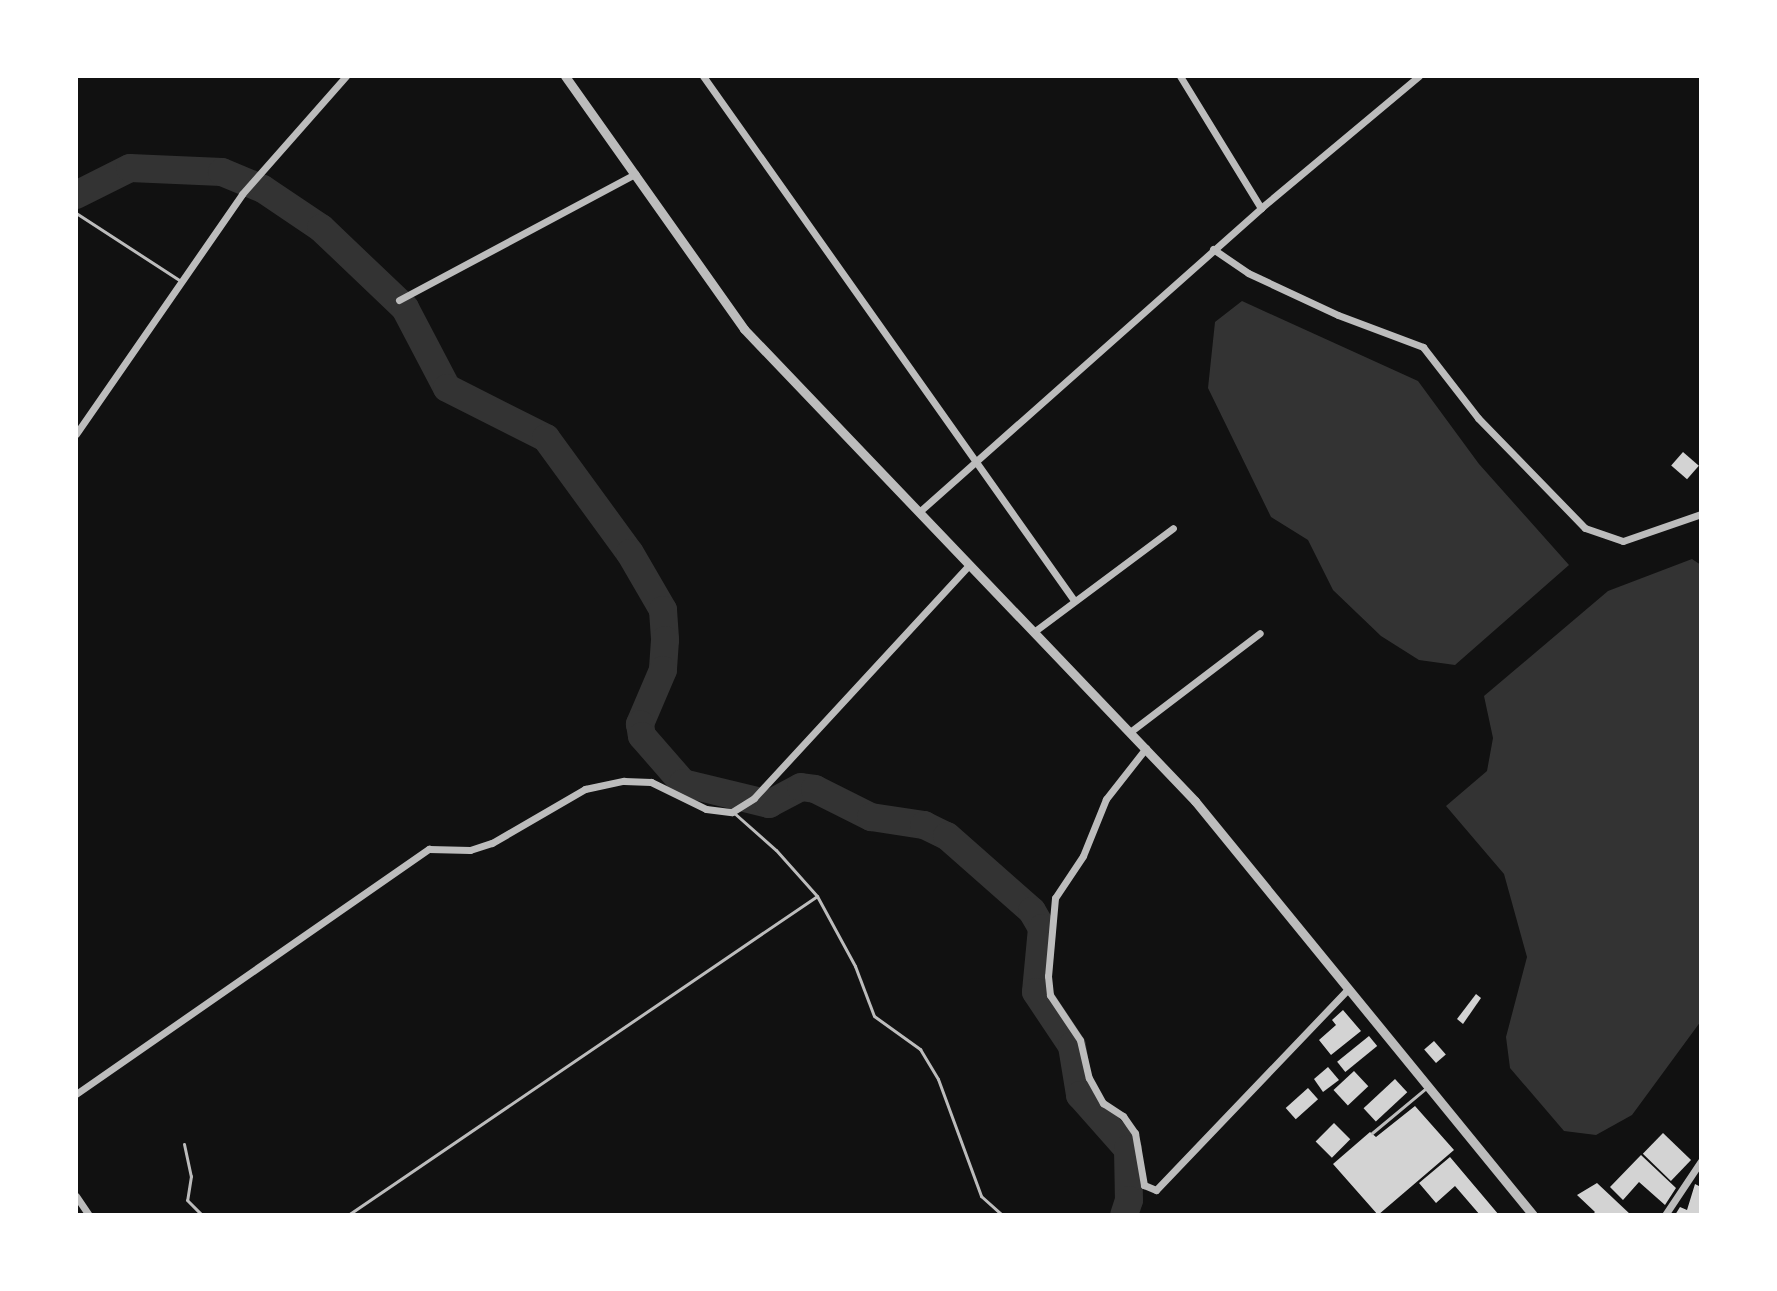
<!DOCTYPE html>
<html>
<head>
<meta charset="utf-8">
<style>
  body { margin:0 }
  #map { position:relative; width:1777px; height:1291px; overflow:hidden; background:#111; font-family:"Nunito Sans",sans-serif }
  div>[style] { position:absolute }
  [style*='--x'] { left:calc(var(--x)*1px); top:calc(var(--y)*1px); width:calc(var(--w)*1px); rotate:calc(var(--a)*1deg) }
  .water>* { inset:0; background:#333 }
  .river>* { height:28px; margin:-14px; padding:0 14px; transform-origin:14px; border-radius:14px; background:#333 }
  .building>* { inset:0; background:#d3d3d3; transform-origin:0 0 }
  .service>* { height:3px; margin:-1.5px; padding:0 1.5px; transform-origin:1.5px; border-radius:1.5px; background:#bcbcbc }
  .minor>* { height:7px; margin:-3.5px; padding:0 3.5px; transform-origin:3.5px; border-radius:3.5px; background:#bcbcbc }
  .tertiary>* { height:9px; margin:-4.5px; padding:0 4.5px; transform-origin:4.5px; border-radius:4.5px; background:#bcbcbc }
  span { translate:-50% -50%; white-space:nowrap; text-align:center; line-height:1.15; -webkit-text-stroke:8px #fff; paint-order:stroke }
  .frame { position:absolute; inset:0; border:78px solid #fff; pointer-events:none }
</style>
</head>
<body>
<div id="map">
  <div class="water">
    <div style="clip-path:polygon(1242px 301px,1418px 381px,1479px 464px,1569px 565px,1455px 665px,1419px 660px,1381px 636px,1333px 590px,1308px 540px,1271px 517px,1208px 388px,1215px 322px)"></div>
    <div style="clip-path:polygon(1692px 559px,1701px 565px,1701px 1021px,1632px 1115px,1596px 1135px,1564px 1131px,1510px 1068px,1506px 1037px,1527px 957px,1504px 874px,1446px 806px,1487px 771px,1493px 738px,1484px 696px,1608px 591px)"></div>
  </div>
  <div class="river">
    <div style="--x:76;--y:195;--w:60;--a:-26.6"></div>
    <div style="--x:130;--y:168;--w:92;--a:2.5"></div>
    <div style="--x:222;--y:172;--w:44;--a:22.5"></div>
    <div style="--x:263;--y:189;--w:70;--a:33.9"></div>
    <div style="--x:321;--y:228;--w:116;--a:43.6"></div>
    <div style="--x:405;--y:308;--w:90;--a:62.3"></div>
    <div style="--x:447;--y:388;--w:111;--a:26.8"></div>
    <div style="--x:546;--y:438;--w:142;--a:53.9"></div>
    <div style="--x:630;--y:553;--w:66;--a:59.9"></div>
    <div style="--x:663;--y:610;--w:30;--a:86"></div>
    <div style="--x:665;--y:640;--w:30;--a:94"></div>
    <div style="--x:663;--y:670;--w:59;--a:113.1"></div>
    <div style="--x:640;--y:724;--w:12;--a:81"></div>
    <div style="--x:642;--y:736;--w:62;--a:48.9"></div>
    <div style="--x:683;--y:783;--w:89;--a:13.7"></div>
    <div style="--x:769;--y:804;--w:36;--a:-28"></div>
    <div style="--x:801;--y:787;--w:14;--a:8"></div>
    <div style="--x:815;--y:789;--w:63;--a:26.6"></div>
    <div style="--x:871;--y:817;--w:54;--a:8.6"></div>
    <div style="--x:924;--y:825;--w:25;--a:26"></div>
    <div style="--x:947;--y:836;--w:113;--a:41.4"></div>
    <div style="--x:1032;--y:911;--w:20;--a:60"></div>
    <div style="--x:1042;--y:928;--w:64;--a:95.4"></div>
    <div style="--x:1036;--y:992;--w:65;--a:56.3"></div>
    <div style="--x:1072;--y:1046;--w:50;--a:80.7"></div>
    <div style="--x:1080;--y:1095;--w:72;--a:48.4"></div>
    <div style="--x:1128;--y:1149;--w:51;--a:88.9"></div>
    <div style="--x:1129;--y:1200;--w:16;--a:108"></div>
  </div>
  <div class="building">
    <div style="left:1683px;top:452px;width:21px;height:18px;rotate:41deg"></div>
    <div style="clip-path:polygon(1476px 994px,1481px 998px,1463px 1024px,1457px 1019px)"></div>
    <div style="clip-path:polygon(1343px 1010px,1361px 1031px,1331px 1055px,1319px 1040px,1336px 1025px,1332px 1020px)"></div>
    <div style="left:1369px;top:1036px;width:13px;height:41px;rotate:51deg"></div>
    <div style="left:1434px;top:1041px;width:18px;height:13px;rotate:49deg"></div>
    <div style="clip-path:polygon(1328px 1067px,1339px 1080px,1323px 1092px,1314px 1079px)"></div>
    <div style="left:1354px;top:1071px;width:21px;height:28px;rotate:47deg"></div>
    <div style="left:1395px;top:1079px;width:18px;height:43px;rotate:47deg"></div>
    <div style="left:1308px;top:1088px;width:15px;height:30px;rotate:48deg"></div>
    <div style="clip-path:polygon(1415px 1106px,1454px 1150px,1378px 1215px,1333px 1164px,1370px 1132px,1376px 1137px)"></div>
    <div style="left:1334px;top:1123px;width:23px;height:26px;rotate:45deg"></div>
    <div style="left:1663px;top:1133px;width:39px;height:29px;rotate:44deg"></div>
    <div style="clip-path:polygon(1641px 1155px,1676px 1188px,1665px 1205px,1639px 1182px,1623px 1200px,1610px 1187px)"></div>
    <div style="clip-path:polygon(1450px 1157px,1499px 1215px,1480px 1215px,1455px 1186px,1436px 1203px,1419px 1183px)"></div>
    <div style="clip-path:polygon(1597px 1183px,1631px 1215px,1592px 1215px,1595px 1212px,1577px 1195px)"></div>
    <div style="clip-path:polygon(1695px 1184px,1701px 1187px,1701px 1215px,1675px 1215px,1680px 1207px,1687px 1210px)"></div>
  </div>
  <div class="service">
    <div style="--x:76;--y:213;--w:123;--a:33"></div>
    <div style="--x:733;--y:812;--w:57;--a:41.5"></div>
    <div style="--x:776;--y:850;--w:62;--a:48.3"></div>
    <div style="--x:817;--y:896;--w:80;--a:61.5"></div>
    <div style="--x:855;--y:966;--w:53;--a:69.2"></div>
    <div style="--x:874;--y:1016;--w:57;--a:35.7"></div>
    <div style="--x:920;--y:1049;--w:35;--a:59"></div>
    <div style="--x:938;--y:1079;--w:125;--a:69.8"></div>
    <div style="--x:981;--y:1196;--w:28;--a:42"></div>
    <div style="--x:1372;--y:1133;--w:69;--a:-39.7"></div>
    <div style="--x:184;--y:1144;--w:33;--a:78"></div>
    <div style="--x:191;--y:1176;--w:24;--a:99"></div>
    <div style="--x:187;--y:1200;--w:21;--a:45"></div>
    <div style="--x:348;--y:1215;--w:567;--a:-34.22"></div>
  </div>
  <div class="minor">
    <div style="--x:703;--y:76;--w:641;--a:54.72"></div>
    <div style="--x:1180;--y:76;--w:155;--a:58.5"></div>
    <div style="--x:1213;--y:249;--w:42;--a:34.4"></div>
    <div style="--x:1248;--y:273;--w:99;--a:25"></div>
    <div style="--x:1338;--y:315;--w:91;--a:20.6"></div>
    <div style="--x:1423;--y:347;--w:90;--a:52.2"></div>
    <div style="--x:1478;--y:418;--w:153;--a:45.8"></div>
    <div style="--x:1585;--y:528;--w:40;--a:18.9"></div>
    <div style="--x:1623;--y:541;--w:83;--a:-19.1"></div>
    <div style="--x:399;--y:300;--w:268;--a:-28.1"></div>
    <div style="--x:76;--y:434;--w:292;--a:-55.3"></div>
    <div style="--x:242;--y:194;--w:157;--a:-48.6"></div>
    <div style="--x:919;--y:512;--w:458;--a:-41.6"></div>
    <div style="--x:1261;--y:208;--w:206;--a:-39.9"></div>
    <div style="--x:1035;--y:631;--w:172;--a:-36.7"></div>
    <div style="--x:1130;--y:732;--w:163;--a:-37.3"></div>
    <div style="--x:1146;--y:748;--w:65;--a:128.1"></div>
    <div style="--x:1106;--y:799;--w:61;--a:112"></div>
    <div style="--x:1083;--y:856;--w:50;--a:123.7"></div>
    <div style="--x:1055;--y:898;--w:78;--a:95.1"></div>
    <div style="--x:1048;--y:976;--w:19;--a:84"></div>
    <div style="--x:1050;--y:995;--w:54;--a:56.3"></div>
    <div style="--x:1080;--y:1040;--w:39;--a:77"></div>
    <div style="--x:1089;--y:1078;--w:29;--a:61"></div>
    <div style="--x:1103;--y:1103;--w:24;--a:33"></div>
    <div style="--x:1123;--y:1116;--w:21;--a:55"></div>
    <div style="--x:1135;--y:1133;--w:53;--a:80.2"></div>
    <div style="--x:1144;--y:1185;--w:13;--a:23"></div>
    <div style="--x:1156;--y:1190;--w:278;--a:-46.3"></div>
    <div style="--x:76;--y:1094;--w:430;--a:-34.8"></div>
    <div style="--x:429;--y:849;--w:41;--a:1.4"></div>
    <div style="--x:470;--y:850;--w:23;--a:-18"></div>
    <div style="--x:492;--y:843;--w:108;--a:-30.1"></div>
    <div style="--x:585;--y:789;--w:40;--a:-12"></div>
    <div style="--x:624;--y:781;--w:27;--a:2"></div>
    <div style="--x:651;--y:782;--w:61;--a:26.1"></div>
    <div style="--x:706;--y:809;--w:26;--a:7"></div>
    <div style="--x:732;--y:812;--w:26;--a:-32"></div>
    <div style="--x:754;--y:798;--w:318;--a:-47.3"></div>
    <div style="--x:76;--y:1196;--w:23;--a:56"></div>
    <div style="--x:1665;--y:1215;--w:65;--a:-56.3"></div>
  </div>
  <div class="tertiary">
    <div style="--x:565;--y:76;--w:310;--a:54.7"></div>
    <div style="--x:744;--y:329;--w:653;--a:46.3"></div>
    <div style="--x:1195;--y:801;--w:534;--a:50.77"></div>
  </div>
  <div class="frame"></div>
</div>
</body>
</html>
